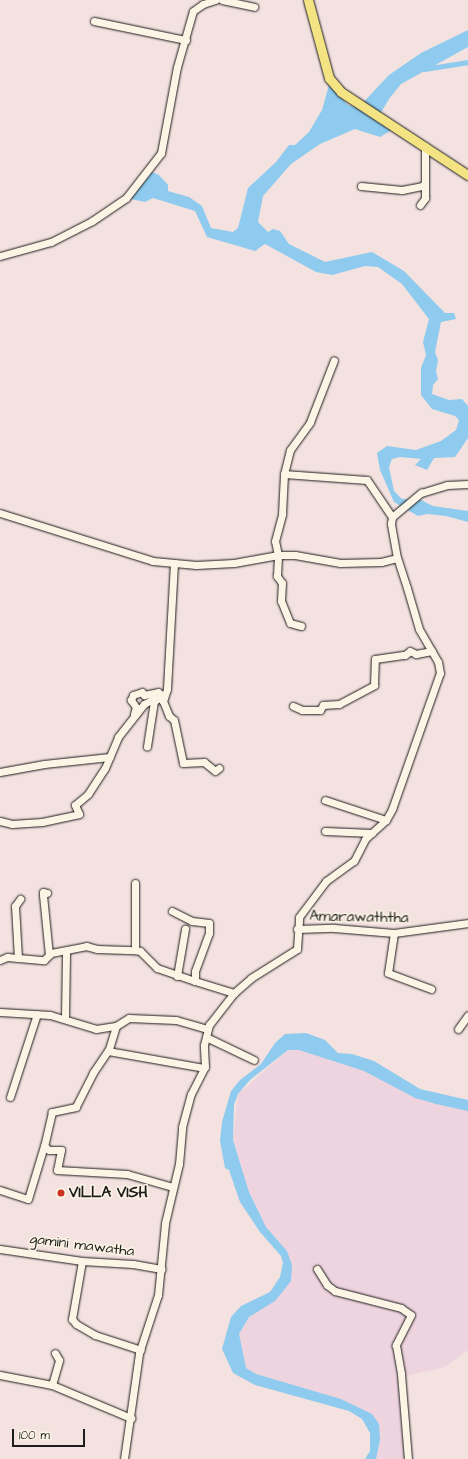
<!DOCTYPE html>
<html>
<head>
<meta charset="utf-8">
<style>
  body { margin:0 }
  #map { position:relative; width:468px; height:1459px; overflow:hidden; background:#f4e2e1; font-family:"Architects Daughter",sans-serif }
  div>[style] { position:absolute }
  [style*='--x'] { left:calc(var(--x)*1px); top:calc(var(--y)*1px); width:calc(var(--w)*1px); rotate:calc(var(--a)*1deg) }
  .built>* { inset:0; background:#eed4df }
  .water>* { inset:0; background:#8ecbee }
  .canal>* { height:5px; margin:-2.5px; padding:0 2.5px; transform-origin:2.5px; border-radius:2.5px; background:#8ecbee }
  .roads { filter:drop-shadow(0 0 1px #1c1c1c) drop-shadow(0 0 1px #1c1c1c) }
  .minor>* { height:7px; margin:-3.5px; padding:0 3.5px; transform-origin:3.5px; border-radius:3.5px; background:#fcf5e5 }
  .major>* { height:9px; margin:-4.5px; padding:0 4.5px; transform-origin:4.5px; border-radius:4.5px; background:#f4e382 }
  .dots>* { width:11px; height:11px; translate:-50% -50%; box-sizing:border-box; border:2px solid #fcf5e5; border-radius:50% }
  span { translate:-50% -50%; white-space:nowrap; text-align:center; line-height:1.15; -webkit-text-stroke:3px #fcf5e5; paint-order:stroke }
  .street-label { font-size:15px; color:#1c1c1c }
  .poi-label { font-size:15px; color:#1c1c1c; font-weight:700 }
  .left { translate:0 -50%; text-align:left }
  .scale { position:absolute; left:12px; top:1429px; width:73px; height:18px; box-sizing:border-box; border:2px solid #1c1c1c; border-top:0; padding-left:5px; font-size:12px; line-height:14px; white-space:nowrap; color:#1c1c1c; -webkit-text-stroke:3px #fcf5e5; paint-order:stroke }
</style>
</head>
<body>
<div id="map">
  <div class="built">
    <div style="clip-path:polygon(288px 1050px,323px 1050px,468px 1109px,468px 1350px,445px 1367px,406px 1376px,406px 1459px,371px 1459px,372px 1414px,256px 1374px,240px 1364px,234px 1340px,249px 1317px,284px 1290px,287px 1251px,266px 1227px,249px 1192px,233px 1140px,238px 1094px)"></div>
  </div>
  <div class="water">
    <div style="clip-path:polygon(468px 30px,468px 47px,401px 84px,389px 99px,376px 121px,392px 130px,380px 137px,355px 129px,320px 144px,291px 164px,263px 196px,258px 222px,268px 232px,273px 229px,280px 231px,289px 244px,325px 262px,372px 252px,404px 271px,445px 313px,454px 313px,456px 319px,441px 322px,435px 352px,438px 360px,436px 371px,438px 379px,433px 385px,432px 394px,449px 400px,462px 399px,468px 406px,468px 438px,455px 457px,434px 458px,427px 470px,415px 465px,421px 459px,400px 457px,392px 459px,389px 467px,394px 491px,402px 499px,421px 500px,433px 506px,468px 511px,468px 522px,446px 516px,427px 514px,418px 516px,394px 502px,380px 470px,377px 453px,387px 446px,416px 450px,441px 441px,456px 430px,459px 420px,455px 416px,432px 409px,421px 395px,421px 368px,426px 355px,423px 342px,429px 319px,402px 284px,378px 267px,365px 266px,332px 275px,316px 272px,265px 244px,255px 251px,207px 237px,195px 211px,153px 198px,145px 202px,131px 199px,152px 172px,159px 175px,168px 185px,168px 191px,189px 197px,202px 206px,211px 228px,233px 232px,238px 228px,248px 188px,276px 162px,289px 145px,295px 145px,309px 132px,322px 110px,329px 85px,348px 105px,358px 108px,389px 75px,421px 53px)"></div>
    <div style="clip-path:polygon(306px 1033px,325px 1040px,338px 1053px,352px 1054px,374px 1061px,420px 1089px,468px 1100px,468px 1111px,436px 1104px,415px 1098px,364px 1071px,299px 1050px,288px 1050px,250px 1080px,238px 1094px,234px 1105px,233px 1140px,249px 1192px,266px 1227px,287px 1251px,292px 1265px,291px 1281px,284px 1290px,275px 1301px,249px 1317px,239px 1334px,246px 1368px,256px 1374px,341px 1399px,372px 1414px,379px 1424px,380px 1440px,376px 1459px,365px 1459px,370px 1451px,370px 1433px,362px 1419px,349px 1411px,255px 1385px,233px 1373px,222px 1349px,231px 1317px,241px 1306px,270px 1292px,280px 1277px,283px 1263px,281px 1256px,260px 1232px,240px 1202px,229px 1170px,225px 1168px,220px 1141px,222px 1122px,231px 1091px,240px 1080px,261px 1064px,275px 1043px,285px 1034px)"></div>
  </div>
  <div class="canal">
    <div style="--x:424;--y:69;--w:45;--a:-9"></div>
  </div>
  <div class="roads">
    <div class="minor">
      <div style="--x:222;--y:0;--w:33;--a:12"></div>
      <div style="--x:94;--y:21;--w:94;--a:11.7"></div>
      <div style="--x:361;--y:186;--w:41;--a:5.6"></div>
      <div style="--x:402;--y:190;--w:20;--a:-11"></div>
      <div style="--x:422;--y:186;--w:4;--a:-45"></div>
      <div style="--x:425;--y:183;--w:37;--a:-90"></div>
      <div style="--x:420;--y:205;--w:9;--a:-54"></div>
      <div style="--x:425;--y:198;--w:15;--a:-90"></div>
      <div style="--x:0;--y:256;--w:53;--a:-15.4"></div>
      <div style="--x:51;--y:242;--w:46;--a:-27.1"></div>
      <div style="--x:92;--y:221;--w:41;--a:-34.1"></div>
      <div style="--x:126;--y:198;--w:57;--a:-52.1"></div>
      <div style="--x:161;--y:153;--w:87;--a:-79.5"></div>
      <div style="--x:177;--y:67;--w:58;--a:-74.1"></div>
      <div style="--x:193;--y:11;--w:12;--a:-35"></div>
      <div style="--x:203;--y:4;--w:13;--a:-18"></div>
      <div style="--x:284;--y:474;--w:83;--a:4.1"></div>
      <div style="--x:367;--y:480;--w:45;--a:56"></div>
      <div style="--x:0;--y:513;--w:160;--a:17.4"></div>
      <div style="--x:153;--y:561;--w:43;--a:5.3"></div>
      <div style="--x:196;--y:565;--w:38;--a:-3"></div>
      <div style="--x:234;--y:563;--w:45;--a:-10.3"></div>
      <div style="--x:278;--y:555;--w:17;--a:0"></div>
      <div style="--x:295;--y:555;--w:46;--a:10.1"></div>
      <div style="--x:340;--y:563;--w:41;--a:-1.4"></div>
      <div style="--x:381;--y:562;--w:16;--a:-14"></div>
      <div style="--x:174;--y:563;--w:126;--a:93.2"></div>
      <div style="--x:167;--y:689;--w:13;--a:108"></div>
      <div style="--x:163;--y:701;--w:16;--a:68"></div>
      <div style="--x:169;--y:716;--w:6;--a:39"></div>
      <div style="--x:174;--y:720;--w:44;--a:78.2"></div>
      <div style="--x:183;--y:763;--w:21;--a:-3"></div>
      <div style="--x:204;--y:762;--w:14;--a:39"></div>
      <div style="--x:215;--y:771;--w:5;--a:-37"></div>
      <div style="--x:301;--y:626;--w:11;--a:-165"></div>
      <div style="--x:290;--y:623;--w:24;--a:-112"></div>
      <div style="--x:281;--y:601;--w:18;--a:-87"></div>
      <div style="--x:282;--y:583;--w:9;--a:-126"></div>
      <div style="--x:277;--y:576;--w:21;--a:-87"></div>
      <div style="--x:278;--y:555;--w:14;--a:-102"></div>
      <div style="--x:275;--y:541;--w:28;--a:-75"></div>
      <div style="--x:282;--y:514;--w:40;--a:-87.1"></div>
      <div style="--x:284;--y:474;--w:25;--a:-76"></div>
      <div style="--x:290;--y:450;--w:34;--a:-54"></div>
      <div style="--x:310;--y:422;--w:66;--a:-68.8"></div>
      <div style="--x:293;--y:706;--w:10;--a:24"></div>
      <div style="--x:302;--y:710;--w:18;--a:0"></div>
      <div style="--x:320;--y:710;--w:6;--a:-59"></div>
      <div style="--x:323;--y:705;--w:16;--a:-4"></div>
      <div style="--x:339;--y:704;--w:40;--a:-28"></div>
      <div style="--x:374;--y:685;--w:26;--a:-88"></div>
      <div style="--x:375;--y:659;--w:30;--a:-8"></div>
      <div style="--x:405;--y:655;--w:6;--a:-39"></div>
      <div style="--x:410;--y:651;--w:7;--a:27"></div>
      <div style="--x:416;--y:654;--w:16;--a:-11"></div>
      <div style="--x:134;--y:714;--w:7;--a:-74"></div>
      <div style="--x:136;--y:707;--w:9;--a:-126"></div>
      <div style="--x:131;--y:700;--w:5;--a:-68"></div>
      <div style="--x:133;--y:695;--w:9;--a:-18"></div>
      <div style="--x:142;--y:692;--w:4;--a:56"></div>
      <div style="--x:144;--y:695;--w:14;--a:-12"></div>
      <div style="--x:158;--y:692;--w:6;--a:39"></div>
      <div style="--x:163;--y:696;--w:10;--a:151"></div>
      <div style="--x:154;--y:701;--w:46;--a:98.8"></div>
      <div style="--x:0;--y:772;--w:45;--a:-10.3"></div>
      <div style="--x:44;--y:764;--w:66;--a:-6.1"></div>
      <div style="--x:325;--y:800;--w:64;--a:18.2"></div>
      <div style="--x:0;--y:821;--w:12;--a:14"></div>
      <div style="--x:12;--y:824;--w:30;--a:-4"></div>
      <div style="--x:42;--y:822;--w:38;--a:-12"></div>
      <div style="--x:79;--y:814;--w:10;--a:-114"></div>
      <div style="--x:75;--y:805;--w:17;--a:-40"></div>
      <div style="--x:88;--y:794;--w:31;--a:-57"></div>
      <div style="--x:105;--y:768;--w:34;--a:-67"></div>
      <div style="--x:118;--y:737;--w:42;--a:-51.8"></div>
      <div style="--x:144;--y:704;--w:15;--a:-28"></div>
      <div style="--x:325;--y:831;--w:47;--a:2.4"></div>
      <div style="--x:135;--y:883;--w:67;--a:90"></div>
      <div style="--x:47;--y:893;--w:4;--a:-166"></div>
      <div style="--x:43;--y:892;--w:3;--a:90"></div>
      <div style="--x:43;--y:895;--w:60;--a:84.3"></div>
      <div style="--x:172;--y:911;--w:22;--a:27"></div>
      <div style="--x:192;--y:921;--w:17;--a:7"></div>
      <div style="--x:209;--y:923;--w:10;--a:90"></div>
      <div style="--x:209;--y:933;--w:40;--a:110.2"></div>
      <div style="--x:195;--y:971;--w:10;--a:90"></div>
      <div style="--x:195;--y:981;--w:41;--a:17.1"></div>
      <div style="--x:297;--y:929;--w:37;--a:-2"></div>
      <div style="--x:334;--y:928;--w:60;--a:4.8"></div>
      <div style="--x:394;--y:933;--w:75;--a:-7.7"></div>
      <div style="--x:394;--y:933;--w:40;--a:98.5"></div>
      <div style="--x:388;--y:973;--w:46;--a:20.4"></div>
      <div style="--x:18;--y:958;--w:52;--a:-93.3"></div>
      <div style="--x:15;--y:906;--w:9;--a:-54"></div>
      <div style="--x:0;--y:960;--w:8;--a:-23"></div>
      <div style="--x:7;--y:957;--w:37;--a:5"></div>
      <div style="--x:44;--y:960;--w:10;--a:-45"></div>
      <div style="--x:51;--y:953;--w:36;--a:-11"></div>
      <div style="--x:86;--y:946;--w:11;--a:15"></div>
      <div style="--x:97;--y:949;--w:38;--a:2"></div>
      <div style="--x:135;--y:950;--w:5;--a:11"></div>
      <div style="--x:140;--y:951;--w:24;--a:45"></div>
      <div style="--x:157;--y:968;--w:40;--a:18.9"></div>
      <div style="--x:177;--y:976;--w:48;--a:-80.3"></div>
      <div style="--x:0;--y:1012;--w:50;--a:3.4"></div>
      <div style="--x:50;--y:1015;--w:48;--a:16.9"></div>
      <div style="--x:96;--y:1029;--w:20;--a:-9"></div>
      <div style="--x:116;--y:1026;--w:15;--a:-32"></div>
      <div style="--x:129;--y:1018;--w:47;--a:2.4"></div>
      <div style="--x:176;--y:1020;--w:33;--a:16"></div>
      <div style="--x:65;--y:1018;--w:67;--a:-89.1"></div>
      <div style="--x:116;--y:1026;--w:24;--a:107"></div>
      <div style="--x:109;--y:1049;--w:29;--a:124"></div>
      <div style="--x:93;--y:1073;--w:38;--a:117"></div>
      <div style="--x:76;--y:1107;--w:25;--a:168"></div>
      <div style="--x:52;--y:1112;--w:35;--a:103"></div>
      <div style="--x:44;--y:1146;--w:6;--a:39"></div>
      <div style="--x:49;--y:1150;--w:12;--a:0"></div>
      <div style="--x:61;--y:1150;--w:20;--a:101"></div>
      <div style="--x:57;--y:1170;--w:70;--a:3.3"></div>
      <div style="--x:127;--y:1174;--w:48;--a:15.8"></div>
      <div style="--x:458;--y:1029;--w:17;--a:-54"></div>
      <div style="--x:206;--y:1037;--w:53;--a:25.6"></div>
      <div style="--x:108;--y:1051;--w:97;--a:10"></div>
      <div style="--x:10;--y:1097;--w:87;--a:-72"></div>
      <div style="--x:0;--y:1190;--w:29;--a:18"></div>
      <div style="--x:28;--y:1199;--w:55;--a:-73.2"></div>
      <div style="--x:0;--y:1249;--w:83;--a:8.3"></div>
      <div style="--x:82;--y:1261;--w:51;--a:3.4"></div>
      <div style="--x:133;--y:1264;--w:29;--a:10"></div>
      <div style="--x:82;--y:1261;--w:59;--a:99.8"></div>
      <div style="--x:72;--y:1319;--w:6;--a:51"></div>
      <div style="--x:76;--y:1324;--w:22;--a:30"></div>
      <div style="--x:95;--y:1335;--w:48;--a:18.1"></div>
      <div style="--x:317;--y:1269;--w:19;--a:58"></div>
      <div style="--x:327;--y:1285;--w:10;--a:37"></div>
      <div style="--x:335;--y:1291;--w:68;--a:14.4"></div>
      <div style="--x:401;--y:1308;--w:12;--a:35"></div>
      <div style="--x:411;--y:1315;--w:34;--a:117"></div>
      <div style="--x:396;--y:1345;--w:29;--a:80"></div>
      <div style="--x:401;--y:1374;--w:85;--a:85.3"></div>
      <div style="--x:0;--y:1375;--w:53;--a:10.9"></div>
      <div style="--x:52;--y:1385;--w:86;--a:22.7"></div>
      <div style="--x:52;--y:1385;--w:26;--a:-74"></div>
      <div style="--x:59;--y:1360;--w:8;--a:-120"></div>
      <div style="--x:124;--y:1459;--w:107;--a:-81.9"></div>
      <div style="--x:139;--y:1353;--w:61;--a:-71.9"></div>
      <div style="--x:158;--y:1295;--w:72;--a:-84.4"></div>
      <div style="--x:165;--y:1223;--w:61;--a:-76.7"></div>
      <div style="--x:179;--y:1164;--w:37;--a:-85"></div>
      <div style="--x:182;--y:1127;--w:34;--a:-75"></div>
      <div style="--x:191;--y:1094;--w:30;--a:-63"></div>
      <div style="--x:205;--y:1067;--w:22;--a:-93"></div>
      <div style="--x:204;--y:1045;--w:21;--a:-76"></div>
      <div style="--x:209;--y:1025;--w:41;--a:-52"></div>
      <div style="--x:234;--y:993;--w:23;--a:-41"></div>
      <div style="--x:251;--y:978;--w:54;--a:-32.2"></div>
      <div style="--x:297;--y:949;--w:32;--a:-86"></div>
      <div style="--x:299;--y:917;--w:45;--a:-53.1"></div>
      <div style="--x:326;--y:881;--w:34;--a:-36"></div>
      <div style="--x:354;--y:861;--w:25;--a:-63"></div>
      <div style="--x:365;--y:839;--w:28;--a:-42"></div>
      <div style="--x:386;--y:820;--w:13;--a:-61"></div>
      <div style="--x:392;--y:809;--w:144;--a:-70.6"></div>
      <div style="--x:440;--y:673;--w:11;--a:-100"></div>
      <div style="--x:438;--y:662;--w:38;--a:-120"></div>
      <div style="--x:419;--y:629;--w:43;--a:-106.3"></div>
      <div style="--x:407;--y:588;--w:32;--a:-108"></div>
      <div style="--x:397;--y:558;--w:35;--a:-100"></div>
      <div style="--x:391;--y:524;--w:7;--a:-82"></div>
      <div style="--x:392;--y:517;--w:38;--a:-40"></div>
      <div style="--x:421;--y:493;--w:27;--a:-17"></div>
      <div style="--x:447;--y:485;--w:21;--a:-3"></div>
    </div>
    <div class="major">
      <div style="--x:308;--y:0;--w:81;--a:74.9"></div>
      <div style="--x:329;--y:78;--w:18;--a:49"></div>
      <div style="--x:341;--y:92;--w:152;--a:33.2"></div>
    </div>
  </div>
  <div class="dots">
    <div style="left:61px;top:1193px;background:#c8321e"></div>
  </div>
  <div class="street-label">
    <span style="left:359px;top:917px;rotate:1deg">Amarawaththa</span>
    <span style="left:82px;top:1245px;rotate:7deg">gamini mawatha</span>
  </div>
  <div class="poi-label">
    <span class="left" style="left:69px;top:1193px">VILLA VISH</span>
  </div>
  <div class="scale">100 m</div>
</div>
</body>
</html>
